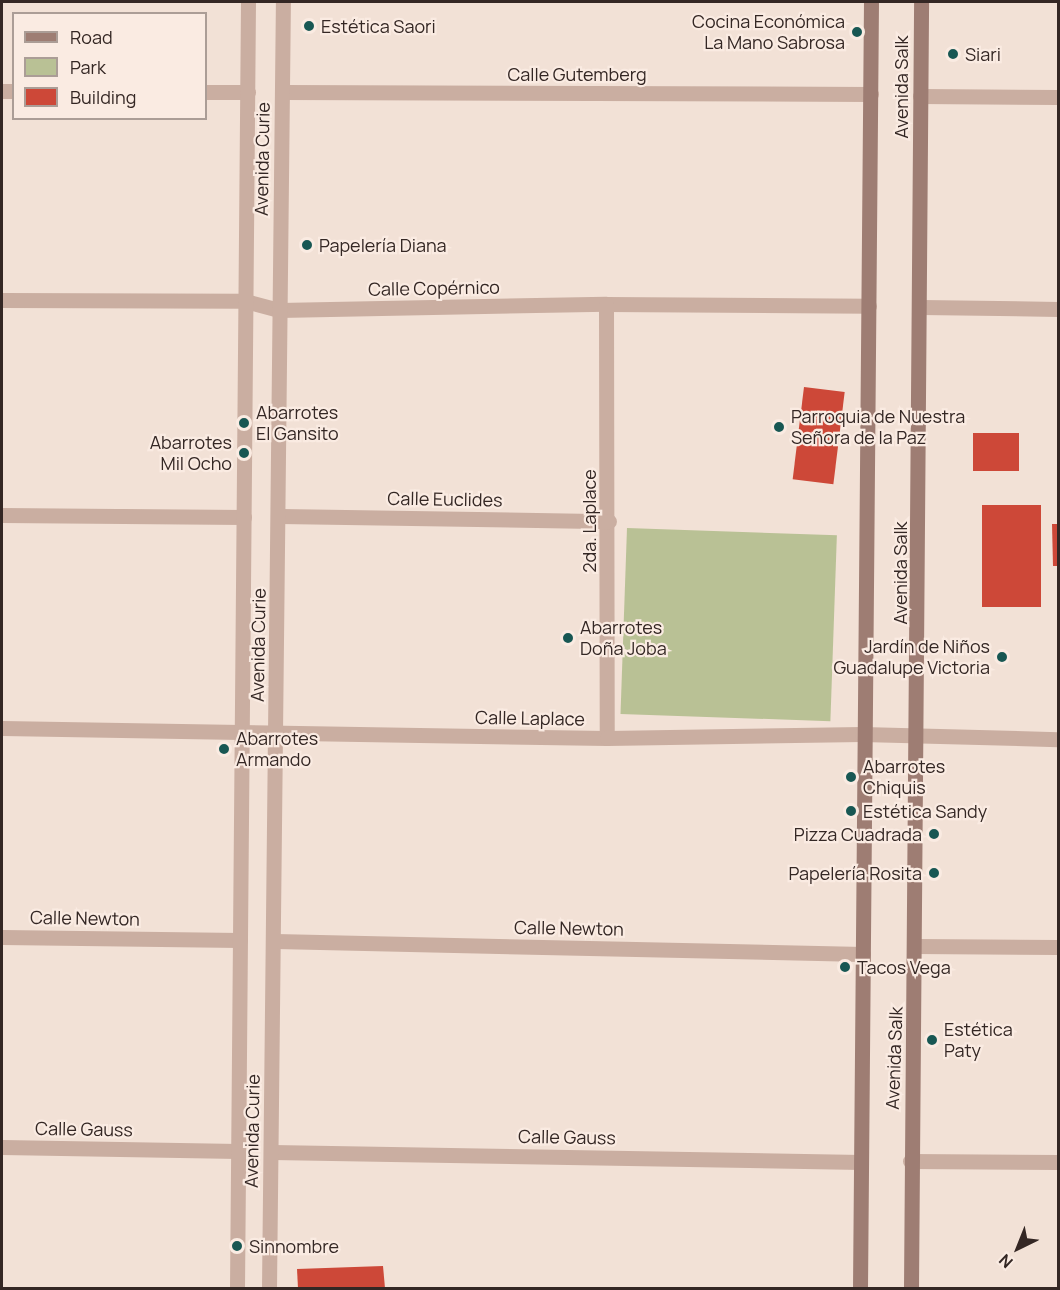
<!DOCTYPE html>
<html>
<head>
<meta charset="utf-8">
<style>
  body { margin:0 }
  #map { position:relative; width:1060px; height:1290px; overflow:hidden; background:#f2e1d6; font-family:Manrope,sans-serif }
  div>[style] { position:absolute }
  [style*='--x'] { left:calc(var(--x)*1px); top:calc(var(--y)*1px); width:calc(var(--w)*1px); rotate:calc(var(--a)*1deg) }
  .green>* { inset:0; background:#b9c195; transform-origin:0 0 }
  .building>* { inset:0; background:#cd4838; transform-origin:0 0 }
  .minor>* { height:15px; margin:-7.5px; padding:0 7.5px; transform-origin:7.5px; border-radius:7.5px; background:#caaea1 }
  .secondary>* { height:15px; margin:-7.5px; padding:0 7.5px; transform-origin:7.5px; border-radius:7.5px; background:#9e7d73 }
  .dots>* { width:16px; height:16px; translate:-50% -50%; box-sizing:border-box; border:3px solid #faebe2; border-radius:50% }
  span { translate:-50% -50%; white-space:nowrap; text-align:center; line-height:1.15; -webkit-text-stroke:4.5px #faebe2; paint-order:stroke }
  .poi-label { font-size:18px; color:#342724 }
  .right { translate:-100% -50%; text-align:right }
  .left { translate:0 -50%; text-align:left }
  .street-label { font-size:18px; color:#342724 }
  .frame { position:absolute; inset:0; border:3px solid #342724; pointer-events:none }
  .legend { position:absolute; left:12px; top:12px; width:195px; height:108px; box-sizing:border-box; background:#faebe2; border:2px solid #ab9d96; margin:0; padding:8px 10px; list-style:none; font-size:18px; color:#342724 }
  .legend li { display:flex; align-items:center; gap:12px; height:30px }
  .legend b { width:30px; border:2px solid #ab9d96 }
  .north { position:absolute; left:988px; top:1218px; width:60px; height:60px; -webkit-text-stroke:4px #faebe2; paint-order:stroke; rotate:223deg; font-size:16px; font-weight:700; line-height:24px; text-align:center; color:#342724 }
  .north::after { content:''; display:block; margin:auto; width:21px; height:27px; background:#342724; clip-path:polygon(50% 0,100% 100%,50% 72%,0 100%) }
</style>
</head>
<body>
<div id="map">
  <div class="green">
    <div style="left:627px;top:528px;width:210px;height:186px;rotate:2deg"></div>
  </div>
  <div class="building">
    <div style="left:804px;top:387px;width:41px;height:93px;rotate:7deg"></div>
    <div style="left:973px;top:433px;width:46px;height:38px"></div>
    <div style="left:982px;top:505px;width:59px;height:102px"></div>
    <div style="clip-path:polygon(1052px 524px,1058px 524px,1058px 566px,1053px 566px)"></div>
    <div style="clip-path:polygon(383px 1266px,385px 1288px,298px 1288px,297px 1269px)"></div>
  </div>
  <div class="minor">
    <div style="--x:2;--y:91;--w:12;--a:0"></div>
    <div style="--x:206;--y:92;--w:42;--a:0"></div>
    <div style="--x:283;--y:92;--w:588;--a:0.19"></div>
    <div style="--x:920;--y:96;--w:138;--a:0.4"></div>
    <div style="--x:2;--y:300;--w:243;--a:0.2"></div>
    <div style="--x:245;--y:301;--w:35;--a:15"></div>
    <div style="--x:279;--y:310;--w:327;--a:-1.1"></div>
    <div style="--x:606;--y:304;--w:263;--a:0.4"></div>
    <div style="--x:606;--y:304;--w:434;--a:89.9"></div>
    <div style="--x:921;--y:307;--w:137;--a:0.8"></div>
    <div style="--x:2;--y:515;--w:242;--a:0.5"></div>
    <div style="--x:280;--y:516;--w:329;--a:0.9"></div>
    <div style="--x:2;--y:728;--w:605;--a:0.95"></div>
    <div style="--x:607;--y:738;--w:255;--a:-0.9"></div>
    <div style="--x:862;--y:734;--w:196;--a:1.5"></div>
    <div style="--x:2;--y:937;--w:238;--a:0.7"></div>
    <div style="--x:275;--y:941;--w:588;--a:1.27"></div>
    <div style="--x:916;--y:946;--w:142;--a:0.4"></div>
    <div style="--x:2;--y:1147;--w:236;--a:1"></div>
    <div style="--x:272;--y:1152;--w:589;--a:0.97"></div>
    <div style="--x:910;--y:1161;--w:148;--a:0.4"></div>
    <div style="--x:237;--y:1288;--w:1286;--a:-89.51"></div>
    <div style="--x:269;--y:1288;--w:1286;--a:-89.38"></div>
  </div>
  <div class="secondary">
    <div style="--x:860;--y:1288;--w:1286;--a:-89.51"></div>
    <div style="--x:911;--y:1288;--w:1286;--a:-89.55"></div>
  </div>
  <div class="dots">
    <div style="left:309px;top:26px;background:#185753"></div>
    <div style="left:857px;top:32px;background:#185753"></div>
    <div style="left:953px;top:54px;background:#185753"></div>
    <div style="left:307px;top:245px;background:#185753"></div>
    <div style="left:244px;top:423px;background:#185753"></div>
    <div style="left:779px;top:427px;background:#185753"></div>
    <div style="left:244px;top:453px;background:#185753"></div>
    <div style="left:568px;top:638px;background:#185753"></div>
    <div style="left:1002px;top:657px;background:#185753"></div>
    <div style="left:224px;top:749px;background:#185753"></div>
    <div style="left:851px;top:777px;background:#185753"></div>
    <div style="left:851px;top:811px;background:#185753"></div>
    <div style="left:934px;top:834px;background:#185753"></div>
    <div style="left:934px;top:873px;background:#185753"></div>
    <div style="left:845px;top:967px;background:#185753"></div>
    <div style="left:932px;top:1040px;background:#185753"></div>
    <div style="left:237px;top:1246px;background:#185753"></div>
  </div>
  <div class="poi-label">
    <span class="right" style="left:845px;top:32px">Cocina Económica<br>La Mano Sabrosa</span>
    <span class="left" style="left:321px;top:26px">Estética Saori</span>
    <span class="left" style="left:965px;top:54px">Siari</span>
    <span class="left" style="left:319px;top:245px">Papelería Diana</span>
    <span class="left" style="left:256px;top:423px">Abarrotes<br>El Gansito</span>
    <span class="left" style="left:791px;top:427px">Parroquia de Nuestra<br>Señora de la Paz</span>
    <span class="right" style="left:232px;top:453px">Abarrotes<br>Mil Ocho</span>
    <span class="left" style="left:580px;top:638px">Abarrotes<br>Doña Joba</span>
    <span class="right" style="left:990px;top:657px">Jardín de Niños<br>Guadalupe Victoria</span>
    <span class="left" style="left:236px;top:749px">Abarrotes<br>Armando</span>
    <span class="left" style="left:863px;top:777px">Abarrotes<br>Chiquis</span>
    <span class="left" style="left:863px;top:811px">Estética Sandy</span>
    <span class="right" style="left:922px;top:834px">Pizza Cuadrada</span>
    <span class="right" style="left:922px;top:873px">Papelería Rosita</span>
    <span class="left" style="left:857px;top:967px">Tacos Vega</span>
    <span class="left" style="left:944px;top:1040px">Estética<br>Paty</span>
    <span class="left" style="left:249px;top:1246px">Sinnombre</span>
  </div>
  <div class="street-label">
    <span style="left:577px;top:74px">Calle Gutemberg</span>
    <span style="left:901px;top:87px;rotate:-90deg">Avenida Salk</span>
    <span style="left:262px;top:159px;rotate:-89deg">Avenida Curie</span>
    <span style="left:434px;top:288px;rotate:-1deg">Calle Copérnico</span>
    <span style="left:445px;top:499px;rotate:1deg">Calle Euclides</span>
    <span style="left:589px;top:521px;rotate:-90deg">2da. Laplace</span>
    <span style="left:900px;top:573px;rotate:-90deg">Avenida Salk</span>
    <span style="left:258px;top:645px;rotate:-89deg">Avenida Curie</span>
    <span style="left:530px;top:718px;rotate:1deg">Calle Laplace</span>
    <span style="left:85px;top:918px;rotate:1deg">Calle Newton</span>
    <span style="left:569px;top:928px;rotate:1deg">Calle Newton</span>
    <span style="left:894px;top:1058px;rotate:-88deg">Avenida Salk</span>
    <span style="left:84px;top:1129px;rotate:1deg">Calle Gauss</span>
    <span style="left:252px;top:1131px;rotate:-89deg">Avenida Curie</span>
    <span style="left:567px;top:1137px;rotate:1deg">Calle Gauss</span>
  </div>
  <div class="frame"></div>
  <ul class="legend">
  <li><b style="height:8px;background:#9e7d73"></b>Road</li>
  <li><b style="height:16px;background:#b9c195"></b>Park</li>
  <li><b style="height:16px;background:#cd4838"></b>Building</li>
  </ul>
  <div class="north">N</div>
</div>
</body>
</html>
